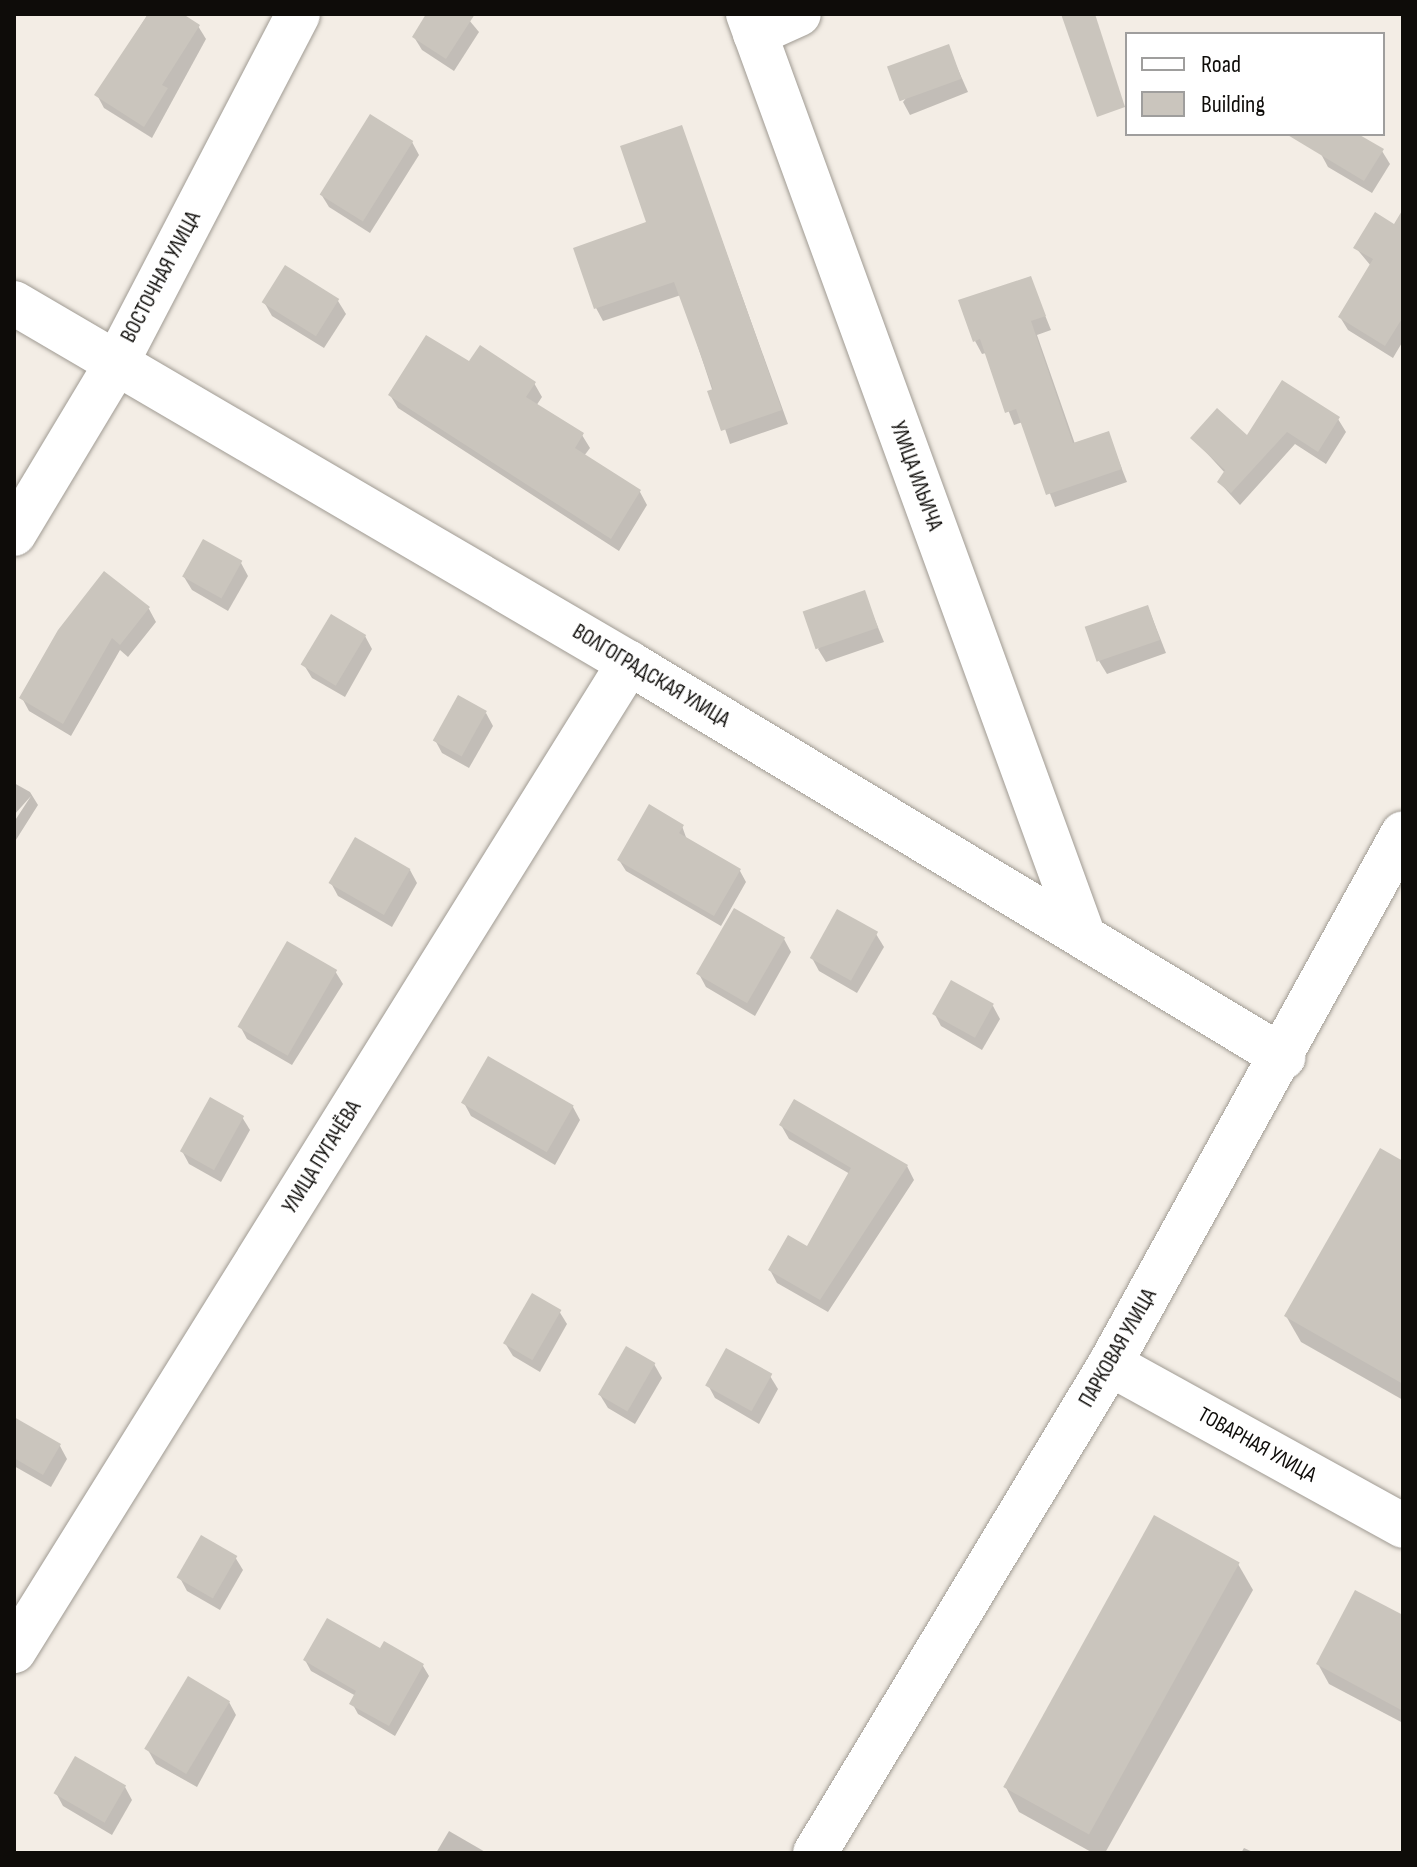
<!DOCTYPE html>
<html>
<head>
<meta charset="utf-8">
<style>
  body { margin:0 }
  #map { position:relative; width:1417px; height:1867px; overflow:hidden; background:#f3ede5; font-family:"Sofia Sans Condensed",sans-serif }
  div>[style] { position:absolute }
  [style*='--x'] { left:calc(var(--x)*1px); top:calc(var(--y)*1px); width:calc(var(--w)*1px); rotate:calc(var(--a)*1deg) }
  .shadow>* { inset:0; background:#0003 }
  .building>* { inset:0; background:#cac5bd; transform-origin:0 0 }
  .roads { filter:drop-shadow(0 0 2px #a09b93) drop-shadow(0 0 2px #a09b93) }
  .street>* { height:44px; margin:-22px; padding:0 22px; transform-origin:22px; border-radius:22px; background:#fff }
  .secondary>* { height:44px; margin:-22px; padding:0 22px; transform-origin:22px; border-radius:22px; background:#fff }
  span { translate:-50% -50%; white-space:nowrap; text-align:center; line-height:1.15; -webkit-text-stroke:6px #fff; paint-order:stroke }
  .street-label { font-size:22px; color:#0e0c09 }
  .frame { position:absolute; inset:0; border:16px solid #0e0c09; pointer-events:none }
  .legend { position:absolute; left:1125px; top:32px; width:260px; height:104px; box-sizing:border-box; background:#fff; border:2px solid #9f9e9d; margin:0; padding:10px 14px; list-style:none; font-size:24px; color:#0e0c09 }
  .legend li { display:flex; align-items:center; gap:16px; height:40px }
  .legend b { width:40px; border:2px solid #9f9e9d }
</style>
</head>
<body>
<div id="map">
  <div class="shadow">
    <div style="clip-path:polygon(148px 14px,179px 14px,198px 26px,206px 39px,152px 138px,104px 108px,97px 95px)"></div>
    <div style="clip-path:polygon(429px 14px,464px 14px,479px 32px,454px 71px,422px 50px,414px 37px)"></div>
    <div style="clip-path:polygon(948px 47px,968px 92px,910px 115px,903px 102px)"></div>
    <div style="clip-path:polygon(681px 127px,788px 424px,730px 444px,681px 295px,603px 321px,596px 308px,649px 223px)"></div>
    <div style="clip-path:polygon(1332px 134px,1354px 134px,1382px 151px,1390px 164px,1372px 193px,1328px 167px,1321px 154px)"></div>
    <div style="clip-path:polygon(412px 142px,419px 155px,370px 233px,329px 207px,321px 194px)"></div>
    <div style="clip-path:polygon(1403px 232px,1403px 341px,1393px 358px,1348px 330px,1340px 317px,1371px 266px,1356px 248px)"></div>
    <div style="clip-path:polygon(286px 268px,338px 301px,346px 314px,324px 348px,272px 316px,264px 302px)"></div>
    <div style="clip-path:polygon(1030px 278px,1051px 330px,1037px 335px,1075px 444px,1108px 433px,1127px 482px,1055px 507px,1023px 422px,1014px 425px,986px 353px,982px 354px,975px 341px)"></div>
    <div style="clip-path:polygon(470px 364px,534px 383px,542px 397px,536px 406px,582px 435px,590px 448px,584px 456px,640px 492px,647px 505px,619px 551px,398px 408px,390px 395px)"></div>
    <div style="clip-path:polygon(1338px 419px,1346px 432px,1326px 464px,1295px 444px,1240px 505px,1219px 482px,1225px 473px,1193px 438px,1247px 438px)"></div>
    <div style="clip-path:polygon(241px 563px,248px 576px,228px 611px,192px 590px,184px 577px)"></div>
    <div style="clip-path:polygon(104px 573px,149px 609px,156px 622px,128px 657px,120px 650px,71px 736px,29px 711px,22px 698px)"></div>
    <div style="clip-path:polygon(864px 593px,884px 642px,826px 662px,818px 649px)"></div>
    <div style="clip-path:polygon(1148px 607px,1166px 653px,1107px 674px,1099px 661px)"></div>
    <div style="clip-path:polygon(365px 636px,372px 649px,345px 697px,312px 678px,304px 665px)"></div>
    <div style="clip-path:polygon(486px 713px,493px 726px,469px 768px,442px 753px,435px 740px)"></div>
    <div style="clip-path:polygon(14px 783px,30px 792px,38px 805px,14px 843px,14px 822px,31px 796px,14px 815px)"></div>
    <div style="clip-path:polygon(682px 826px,687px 840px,740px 871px,746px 882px,721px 926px,626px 871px,619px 860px)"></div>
    <div style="clip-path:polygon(410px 870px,417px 883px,392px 927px,338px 896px,331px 883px)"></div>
    <div style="clip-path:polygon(876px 934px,884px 947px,857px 993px,819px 971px,812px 958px)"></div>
    <div style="clip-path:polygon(784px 939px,791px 952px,755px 1016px,706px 987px,699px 974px)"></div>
    <div style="clip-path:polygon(335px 971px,343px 984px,292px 1065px,247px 1039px,240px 1026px)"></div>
    <div style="clip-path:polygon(993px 1006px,1000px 1019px,982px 1050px,941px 1026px,934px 1013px)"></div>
    <div style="clip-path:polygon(464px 1103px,573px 1107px,580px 1120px,555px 1165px,471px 1116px)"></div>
    <div style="clip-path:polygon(242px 1117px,250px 1130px,221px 1182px,189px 1164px,182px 1151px)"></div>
    <div style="clip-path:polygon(781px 1125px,907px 1166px,914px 1180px,828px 1312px,777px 1283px,770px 1270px,808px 1248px,850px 1174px,789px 1139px)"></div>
    <div style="clip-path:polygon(1403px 1163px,1403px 1400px,1301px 1342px,1286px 1316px)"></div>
    <div style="clip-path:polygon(559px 1311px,567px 1324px,540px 1372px,513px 1356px,505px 1343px)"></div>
    <div style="clip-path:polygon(654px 1364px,662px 1378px,635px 1424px,608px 1408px,600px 1395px)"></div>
    <div style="clip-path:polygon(770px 1376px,778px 1389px,759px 1424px,715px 1398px,708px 1385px)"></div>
    <div style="clip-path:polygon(14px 1419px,60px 1446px,67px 1459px,51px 1487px,14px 1466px)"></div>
    <div style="clip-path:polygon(235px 1557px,243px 1570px,220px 1610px,187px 1591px,180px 1578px)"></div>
    <div style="clip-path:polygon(1238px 1564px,1253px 1590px,1105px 1853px,1093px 1853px,1019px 1812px,1005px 1786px)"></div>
    <div style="clip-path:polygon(1403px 1618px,1403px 1723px,1329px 1684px,1318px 1664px)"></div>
    <div style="clip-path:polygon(381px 1651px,423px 1666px,429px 1676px,395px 1736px,358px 1714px,352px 1703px,356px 1696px,311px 1671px,305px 1660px)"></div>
    <div style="clip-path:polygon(229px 1702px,236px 1715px,197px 1787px,156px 1764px,148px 1750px)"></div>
    <div style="clip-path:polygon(125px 1787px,132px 1800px,112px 1835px,63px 1806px,56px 1793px)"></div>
    <div style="clip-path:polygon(449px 1831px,487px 1853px,436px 1853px)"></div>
    <div style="clip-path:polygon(1244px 1848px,1255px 1853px,1241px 1853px)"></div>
  </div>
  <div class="building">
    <div style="clip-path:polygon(148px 14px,183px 14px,200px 25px,162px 85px,168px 88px,144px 127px,94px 95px)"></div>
    <div style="clip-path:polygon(426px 14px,475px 14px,446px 59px,412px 37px)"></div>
    <div style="clip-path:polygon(1061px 14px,1095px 14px,1125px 107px,1097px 117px)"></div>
    <div style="left:949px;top:44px;width:37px;height:66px;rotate:70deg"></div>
    <div style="left:370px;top:114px;width:51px;height:95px;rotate:32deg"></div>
    <div style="clip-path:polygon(682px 125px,782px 410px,721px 431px,707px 391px,713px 389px,674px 282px,594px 309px,573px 248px,646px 222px,620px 146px)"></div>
    <div style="clip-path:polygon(1286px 134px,1358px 134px,1384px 149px,1364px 181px)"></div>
    <div style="clip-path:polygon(1403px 209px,1403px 317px,1385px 346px,1338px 317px,1373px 259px,1353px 248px,1375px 212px,1394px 224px)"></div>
    <div style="left:285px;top:265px;width:64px;height:44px;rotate:32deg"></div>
    <div style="clip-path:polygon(1031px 276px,1046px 316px,1031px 321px,1073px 443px,1109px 431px,1122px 469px,1046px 495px,1016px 409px,1005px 413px,980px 339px,973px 342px,958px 300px)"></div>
    <div style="clip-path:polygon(426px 335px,469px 361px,480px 345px,536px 382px,526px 397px,584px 433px,575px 448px,641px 490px,611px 539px,388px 395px)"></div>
    <div style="clip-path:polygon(1282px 380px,1340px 417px,1318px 452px,1287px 432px,1231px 493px,1217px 482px,1225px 470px,1190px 438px,1217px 408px,1247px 435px)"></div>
    <div style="left:203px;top:539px;width:45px;height:43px;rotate:29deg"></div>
    <div style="clip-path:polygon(104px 571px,150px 607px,120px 645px,112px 638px,63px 724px,19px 698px,58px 630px)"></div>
    <div style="left:865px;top:590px;width:40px;height:66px;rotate:71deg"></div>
    <div style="left:1148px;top:605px;width:37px;height:67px;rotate:71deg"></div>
    <div style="left:331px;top:614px;width:41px;height:59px;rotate:31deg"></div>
    <div style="left:458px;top:695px;width:33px;height:52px;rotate:29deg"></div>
    <div style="clip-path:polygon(649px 804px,684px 825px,679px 833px,741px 869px,714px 916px,617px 860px)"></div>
    <div style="left:355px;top:837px;width:64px;height:53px;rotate:30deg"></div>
    <div style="left:734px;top:908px;width:59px;height:76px;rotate:30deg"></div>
    <div style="left:837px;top:909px;width:47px;height:56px;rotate:29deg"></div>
    <div style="left:287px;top:941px;width:58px;height:99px;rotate:30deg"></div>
    <div style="left:951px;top:980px;width:49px;height:39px;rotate:29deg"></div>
    <div style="left:488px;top:1056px;width:99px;height:54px;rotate:30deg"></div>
    <div style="left:210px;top:1097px;width:39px;height:62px;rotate:29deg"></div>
    <div style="clip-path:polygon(794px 1099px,908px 1165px,820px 1300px,768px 1270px,788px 1235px,807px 1246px,851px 1168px,779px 1125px)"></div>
    <div style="clip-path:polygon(1380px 1148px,1403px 1161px,1403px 1384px,1284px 1316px)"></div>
    <div style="left:532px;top:1293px;width:34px;height:58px;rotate:30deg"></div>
    <div style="left:626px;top:1346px;width:34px;height:56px;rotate:30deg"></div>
    <div style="left:726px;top:1348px;width:53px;height:43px;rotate:29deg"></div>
    <div style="clip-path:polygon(14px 1417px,61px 1444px,43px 1475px,14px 1458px)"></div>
    <div style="left:1154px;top:1515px;width:98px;height:311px;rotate:29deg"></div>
    <div style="left:201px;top:1535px;width:42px;height:49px;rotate:30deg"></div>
    <div style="clip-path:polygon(1355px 1590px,1403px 1615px,1403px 1711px,1316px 1664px)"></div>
    <div style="clip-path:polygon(327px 1618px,380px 1648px,384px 1641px,424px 1664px,389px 1726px,349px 1704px,356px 1691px,303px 1660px)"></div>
    <div style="left:188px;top:1676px;width:49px;height:85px;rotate:31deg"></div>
    <div style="left:75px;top:1756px;width:59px;height:43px;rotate:30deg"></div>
  </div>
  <div class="roads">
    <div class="street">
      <div style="--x:748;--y:14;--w:982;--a:70"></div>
      <div style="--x:755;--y:34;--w:48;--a:-24.4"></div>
      <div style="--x:14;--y:534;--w:198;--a:-59"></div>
      <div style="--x:116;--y:364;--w:394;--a:-62.5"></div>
      <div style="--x:1110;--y:1364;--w:335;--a:28.9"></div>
      <div style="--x:14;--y:1651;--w:1164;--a:-58.1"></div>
    </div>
    <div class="secondary">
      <div style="--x:14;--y:303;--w:713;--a:30.34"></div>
      <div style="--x:629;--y:663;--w:764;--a:31.07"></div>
      <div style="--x:815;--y:1853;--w:571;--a:-58.9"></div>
      <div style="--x:1110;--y:1364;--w:606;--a:-61.11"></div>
    </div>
  </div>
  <div class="street-label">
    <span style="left:161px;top:277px;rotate:-62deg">ВОСТОЧНАЯ УЛИЦА</span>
    <span style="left:916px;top:476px;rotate:70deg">УЛИЦА ИЛЬИЧА</span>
    <span style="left:651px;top:676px;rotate:31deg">ВОЛГОГРАДСКАЯ УЛИЦА</span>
    <span style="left:322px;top:1157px;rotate:-58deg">УЛИЦА ПУГАЧЁВА</span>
    <span style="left:1118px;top:1348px;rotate:-60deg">ПАРКОВАЯ УЛИЦА</span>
    <span style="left:1257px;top:1445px;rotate:29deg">ТОВАРНАЯ УЛИЦА</span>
  </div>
  <div class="frame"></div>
  <ul class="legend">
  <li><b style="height:10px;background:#fff"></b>Road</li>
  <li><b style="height:22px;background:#cac5bd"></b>Building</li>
  </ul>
</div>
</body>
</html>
